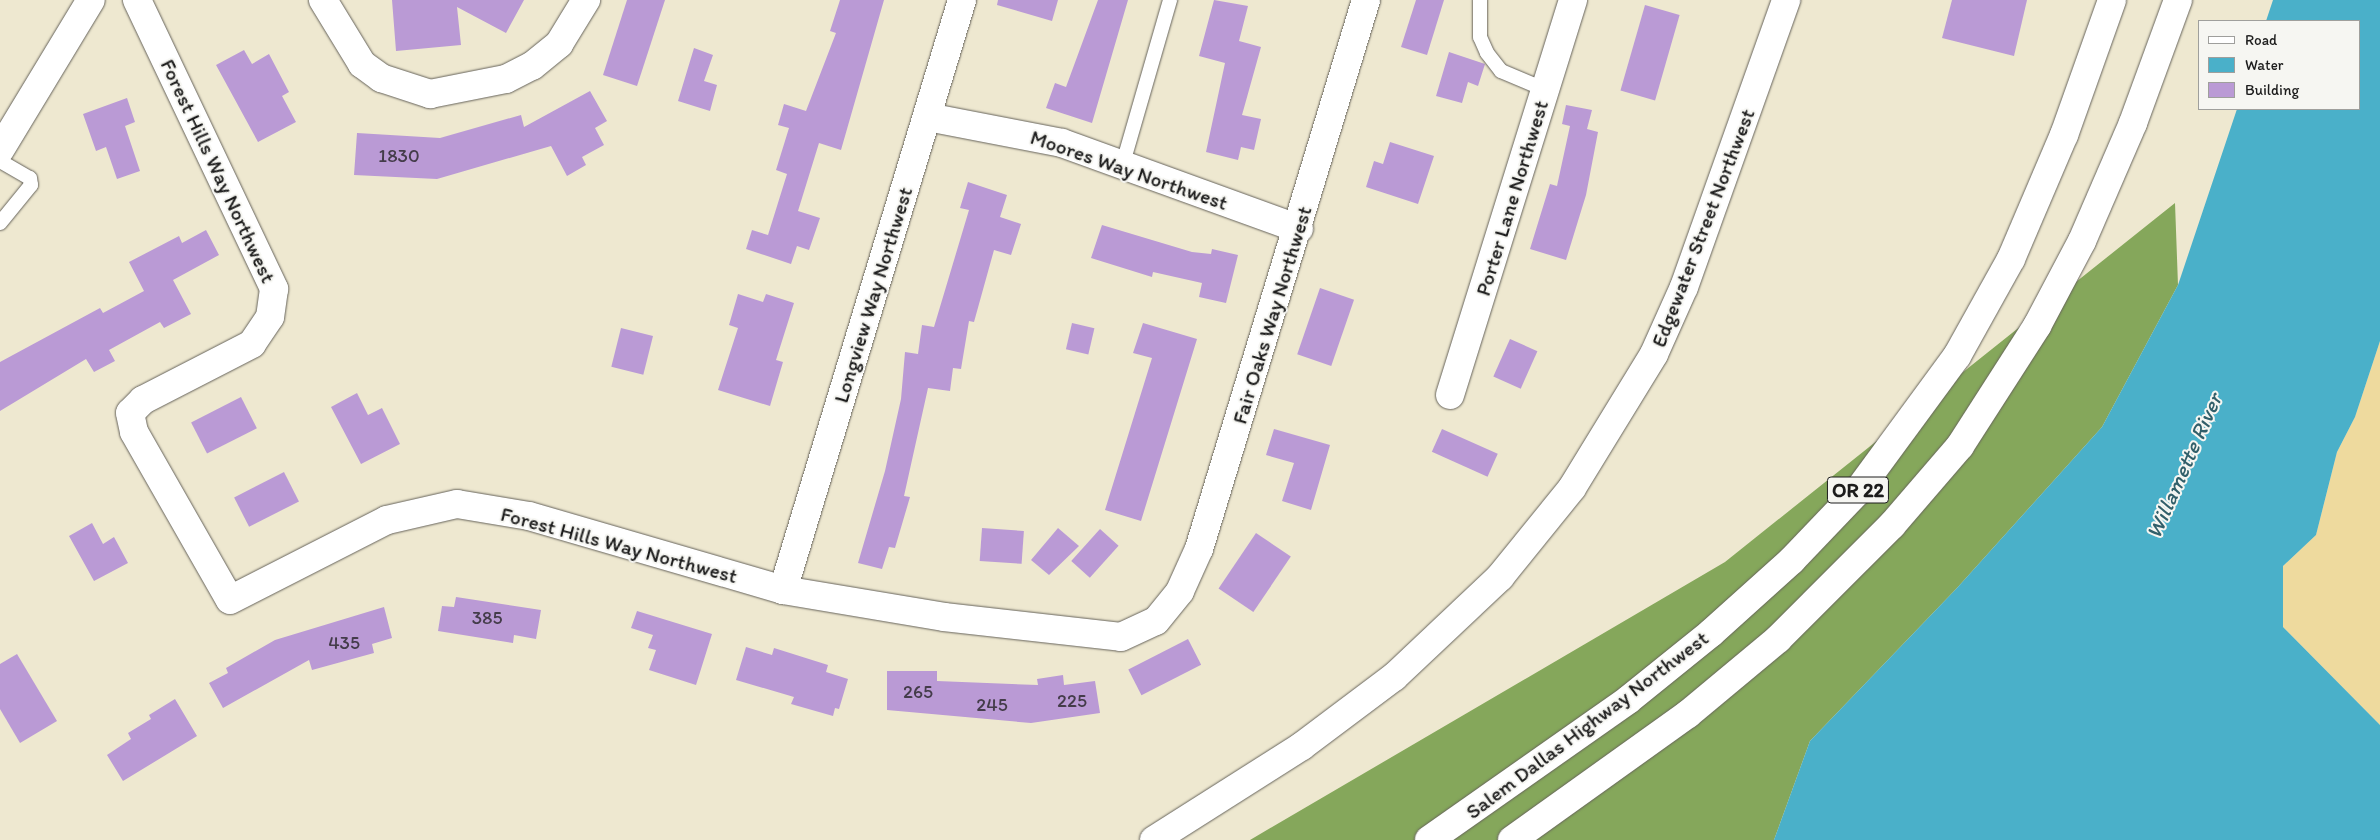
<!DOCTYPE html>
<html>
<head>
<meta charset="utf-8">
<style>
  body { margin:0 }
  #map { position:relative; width:2380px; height:840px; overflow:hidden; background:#eee8d0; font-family:Itim,sans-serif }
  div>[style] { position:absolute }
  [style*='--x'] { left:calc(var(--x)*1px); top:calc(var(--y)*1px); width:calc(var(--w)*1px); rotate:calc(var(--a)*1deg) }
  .forest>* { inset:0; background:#85a75b }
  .sand>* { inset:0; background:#eeda9e }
  .water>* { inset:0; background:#4ab0c9 }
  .building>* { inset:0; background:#ba9ad5; transform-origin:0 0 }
  .roads { filter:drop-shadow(0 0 1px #66635b) drop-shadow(0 0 1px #66635b) }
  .lane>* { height:14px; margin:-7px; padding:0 7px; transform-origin:7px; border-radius:7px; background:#fff }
  .street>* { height:28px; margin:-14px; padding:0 14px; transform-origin:14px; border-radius:14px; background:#fff }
  .secondary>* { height:28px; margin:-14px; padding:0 14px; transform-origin:14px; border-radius:14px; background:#fff }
  .highway>* { height:28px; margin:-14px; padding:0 14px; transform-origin:14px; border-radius:14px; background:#fff }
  span { translate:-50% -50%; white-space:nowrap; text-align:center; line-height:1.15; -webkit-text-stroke:4px #f6f6f2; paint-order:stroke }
  .number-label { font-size:19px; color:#443c4a }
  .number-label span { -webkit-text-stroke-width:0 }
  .shield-label span { padding:1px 4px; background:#f6f6f2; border:1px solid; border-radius:4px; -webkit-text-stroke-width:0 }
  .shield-label { font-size:20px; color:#1c1c1c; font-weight:700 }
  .street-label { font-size:21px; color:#1c1c1c }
  .water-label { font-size:22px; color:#315f6a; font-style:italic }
  .legend { position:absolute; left:2198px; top:20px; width:162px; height:90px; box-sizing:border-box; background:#f6f6f2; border:1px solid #9f9f9c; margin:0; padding:6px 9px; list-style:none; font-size:15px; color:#1c1c1c }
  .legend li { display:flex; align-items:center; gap:10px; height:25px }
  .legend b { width:25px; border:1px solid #9f9f9c }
</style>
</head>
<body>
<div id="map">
  <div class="forest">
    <div style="clip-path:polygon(2175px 203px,2178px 285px,2102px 427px,1957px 588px,1810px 741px,1774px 840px,1250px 840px,1725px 562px)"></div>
  </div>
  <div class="sand">
    <div style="clip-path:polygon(2380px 341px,2380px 725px,2283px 627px,2283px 566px,2316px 535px,2337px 452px,2355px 417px)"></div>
  </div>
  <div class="water">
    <div style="clip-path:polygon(2273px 0,2380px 0,2380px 341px,2355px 417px,2337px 452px,2316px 535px,2283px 566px,2283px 627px,2380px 725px,2380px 840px,1774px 840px,1810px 741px,1957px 588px,2102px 427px,2178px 285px,2237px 109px,2359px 109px,2359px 21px,2266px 21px)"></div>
  </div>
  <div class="building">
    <div style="clip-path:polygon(392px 0,524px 0,506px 33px,457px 7px,461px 45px,396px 51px)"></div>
    <div style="clip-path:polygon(627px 0,665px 0,637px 86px,603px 75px)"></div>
    <div style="clip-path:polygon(840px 0,884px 0,841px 150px,819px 143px,798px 211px,820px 218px,809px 250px,797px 246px,791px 264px,746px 249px,752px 230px,768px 235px,787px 174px,776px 170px,789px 128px,778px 125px,784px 104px,806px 111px,836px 33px,830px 31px)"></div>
    <div style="clip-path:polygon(998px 0,1058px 0,1052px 21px,997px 5px)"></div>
    <div style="clip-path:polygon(1098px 0,1128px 0,1092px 123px,1046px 108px,1055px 83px,1066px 87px)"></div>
    <div style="clip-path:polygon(1214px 0,1248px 6px,1239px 41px,1261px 47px,1242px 115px,1261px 119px,1254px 150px,1241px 147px,1238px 160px,1206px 152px,1225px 63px,1199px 56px)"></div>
    <div style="clip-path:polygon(1416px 0,1444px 0,1427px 55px,1401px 47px)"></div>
    <div style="clip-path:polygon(1952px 0,2027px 0,2014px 56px,1942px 38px)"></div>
    <div style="left:1645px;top:5px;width:36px;height:89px;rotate:16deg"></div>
    <div style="clip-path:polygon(694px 48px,713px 55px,704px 81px,717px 85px,710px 111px,678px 101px)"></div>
    <div style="clip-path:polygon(244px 50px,252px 64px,269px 54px,289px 92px,282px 96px,296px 122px,258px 142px,216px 65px)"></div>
    <div style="clip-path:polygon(1449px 52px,1485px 64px,1478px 86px,1468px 82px,1462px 103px,1436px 96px)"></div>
    <div style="clip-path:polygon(590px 91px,607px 121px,595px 128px,604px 145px,582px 157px,586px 165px,567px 176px,551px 146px,437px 179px,354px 175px,357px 133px,440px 138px,521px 115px,524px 127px)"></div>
    <div style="clip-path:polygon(127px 98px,135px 122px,125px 126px,140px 171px,117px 179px,106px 147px,96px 151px,83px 114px)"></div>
    <div style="clip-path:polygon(1566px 105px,1592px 110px,1587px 129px,1598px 132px,1586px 195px,1566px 260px,1530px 249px,1550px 184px,1557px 186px,1570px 126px,1562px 124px)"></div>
    <div style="clip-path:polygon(1390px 142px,1434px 156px,1418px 204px,1366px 187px,1374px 161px,1383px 164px)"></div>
    <div style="clip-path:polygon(968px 182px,1007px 195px,1000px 217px,1021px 224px,1011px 255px,994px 250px,974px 322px,969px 321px,961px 369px,953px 368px,950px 391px,928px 388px,904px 496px,910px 497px,895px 548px,889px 547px,882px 569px,858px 563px,885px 471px,901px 399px,905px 352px,918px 354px,922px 325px,934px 327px,969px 210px,960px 208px)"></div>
    <div style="clip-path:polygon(1102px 225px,1192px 252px,1211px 254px,1212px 249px,1238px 255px,1226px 303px,1199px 297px,1202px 283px,1153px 272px,1152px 277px,1091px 258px)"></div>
    <div style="clip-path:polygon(206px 230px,219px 255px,173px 280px,191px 314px,164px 328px,160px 322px,109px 350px,115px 361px,94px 372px,86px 359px,0 411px,0 362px,100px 308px,103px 313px,144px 291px,129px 262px,179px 236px,182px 243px)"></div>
    <div style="left:1320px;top:288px;width:36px;height:70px;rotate:19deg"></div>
    <div style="clip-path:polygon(738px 294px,763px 302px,766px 294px,794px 303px,776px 360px,783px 362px,770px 406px,718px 390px,738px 328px,729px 325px)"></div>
    <div style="left:1072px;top:323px;width:23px;height:27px;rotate:13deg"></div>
    <div style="clip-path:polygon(1143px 323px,1197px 339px,1141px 521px,1105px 510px,1152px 358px,1133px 353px)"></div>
    <div style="left:621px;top:328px;width:33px;height:40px;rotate:14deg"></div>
    <div style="left:1510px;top:339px;width:30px;height:41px;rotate:24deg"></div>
    <div style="clip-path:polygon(357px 393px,368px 415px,382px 408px,400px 444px,361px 464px,331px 407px)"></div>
    <div style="left:241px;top:397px;width:35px;height:56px;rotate:63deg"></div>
    <div style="clip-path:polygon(1274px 429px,1330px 445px,1311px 510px,1282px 501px,1294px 463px,1266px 455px)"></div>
    <div style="left:1442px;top:429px;width:61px;height:25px;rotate:24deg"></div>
    <div style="left:284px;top:472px;width:33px;height:56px;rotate:63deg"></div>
    <div style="clip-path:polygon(92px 523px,103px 544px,114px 537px,128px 563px,94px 581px,69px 536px)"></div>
    <div style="left:982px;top:528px;width:42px;height:33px;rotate:4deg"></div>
    <div style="clip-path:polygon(1058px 528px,1079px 546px,1049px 575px,1031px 560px)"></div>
    <div style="left:1100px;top:529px;width:25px;height:43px;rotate:42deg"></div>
    <div style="left:1256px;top:533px;width:42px;height:67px;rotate:34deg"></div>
    <div style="clip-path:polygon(456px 597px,541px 610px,536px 639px,514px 635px,513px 643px,438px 631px,442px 606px,454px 607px)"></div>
    <div style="clip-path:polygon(384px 607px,392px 638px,372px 644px,374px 653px,312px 670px,309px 660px,223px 708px,209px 683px,228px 673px,226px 668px,275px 640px)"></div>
    <div style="clip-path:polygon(637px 611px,712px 634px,696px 685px,649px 670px,656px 650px,648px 648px,653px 635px,631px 628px)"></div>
    <div style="left:1188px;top:639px;width:29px;height:67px;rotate:63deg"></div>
    <div style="clip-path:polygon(746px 647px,772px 655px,774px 648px,828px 665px,826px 672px,848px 679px,839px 709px,835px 708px,833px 716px,791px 704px,794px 697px,736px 680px)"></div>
    <div style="clip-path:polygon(17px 654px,57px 721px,20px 743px,0 709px,0 664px)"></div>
    <div style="clip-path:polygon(887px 671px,937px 671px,937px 681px,1038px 685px,1037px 679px,1063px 675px,1064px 685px,1095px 681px,1100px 713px,1031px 723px,887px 710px)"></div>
    <div style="clip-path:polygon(175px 699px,197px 736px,123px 781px,107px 755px,131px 739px,128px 733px,151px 719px,149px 715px)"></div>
  </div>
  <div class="roads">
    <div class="lane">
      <div style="--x:1480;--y:0;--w:37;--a:90"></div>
      <div style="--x:1480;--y:37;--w:17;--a:66"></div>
      <div style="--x:1487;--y:53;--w:23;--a:52"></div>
      <div style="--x:1501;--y:71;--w:49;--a:22.9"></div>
      <div style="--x:0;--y:161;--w:34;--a:30"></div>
      <div style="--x:30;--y:178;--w:7;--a:82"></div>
      <div style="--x:31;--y:185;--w:49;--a:129.2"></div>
      <div style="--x:1123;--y:163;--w:170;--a:-73.9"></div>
    </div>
    <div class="street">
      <div style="--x:137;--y:0;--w:320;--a:64.6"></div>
      <div style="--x:274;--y:289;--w:28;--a:98"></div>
      <div style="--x:270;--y:317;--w:32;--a:124"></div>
      <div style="--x:252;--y:344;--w:123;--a:152.8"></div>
      <div style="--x:143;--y:400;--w:18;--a:135"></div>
      <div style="--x:130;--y:413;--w:19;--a:78"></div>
      <div style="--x:134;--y:432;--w:193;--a:60.3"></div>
      <div style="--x:230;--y:600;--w:176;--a:-27"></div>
      <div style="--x:387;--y:520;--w:72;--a:-12.9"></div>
      <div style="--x:457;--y:504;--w:73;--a:9.5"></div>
      <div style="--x:529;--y:516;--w:265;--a:16.2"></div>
      <div style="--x:783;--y:590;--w:163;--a:9.5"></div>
      <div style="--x:944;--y:617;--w:178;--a:6.4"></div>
      <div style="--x:1121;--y:637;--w:38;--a:-25"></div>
      <div style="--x:1156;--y:621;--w:38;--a:-51"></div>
      <div style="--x:1180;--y:591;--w:46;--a:-65.7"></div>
      <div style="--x:1199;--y:549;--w:574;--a:-73.08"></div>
      <div style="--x:323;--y:0;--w:75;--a:58.6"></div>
      <div style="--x:362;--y:64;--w:24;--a:36"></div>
      <div style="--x:381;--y:78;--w:52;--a:18.1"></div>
      <div style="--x:430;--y:94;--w:77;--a:-11.2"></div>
      <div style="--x:506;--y:79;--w:29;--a:-27"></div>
      <div style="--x:532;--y:66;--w:35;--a:-39"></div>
      <div style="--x:559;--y:44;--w:52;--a:-58.5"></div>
      <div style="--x:927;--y:117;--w:137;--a:10.9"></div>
      <div style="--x:1062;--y:143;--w:252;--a:19.9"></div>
      <div style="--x:1450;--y:395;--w:414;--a:-72.7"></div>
      <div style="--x:783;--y:590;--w:617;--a:-73.12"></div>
    </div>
    <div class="secondary">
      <div style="--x:0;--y:150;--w:175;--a:-58.8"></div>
      <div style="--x:1154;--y:840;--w:175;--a:-32.4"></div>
      <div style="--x:1302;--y:746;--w:115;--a:-36.9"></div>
      <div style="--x:1394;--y:677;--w:146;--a:-43.3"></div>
      <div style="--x:1500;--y:577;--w:114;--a:-51"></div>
      <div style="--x:1572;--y:488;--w:157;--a:-58.5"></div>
      <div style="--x:1654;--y:354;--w:73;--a:-65.9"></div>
      <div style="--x:1684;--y:287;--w:305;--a:-70.4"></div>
    </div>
    <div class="highway">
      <div style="--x:1429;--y:840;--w:243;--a:-35.1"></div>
      <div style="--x:1628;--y:700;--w:107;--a:-38.9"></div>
      <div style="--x:1711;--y:633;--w:109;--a:-42"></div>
      <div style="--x:1792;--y:560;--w:94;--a:-46.3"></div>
      <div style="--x:1857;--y:492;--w:169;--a:-53.7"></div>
      <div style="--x:1957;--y:356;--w:111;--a:-60.9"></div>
      <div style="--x:2011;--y:259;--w:135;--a:-66.9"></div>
      <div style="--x:2064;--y:135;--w:143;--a:-70.4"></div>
      <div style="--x:1512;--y:840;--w:216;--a:-35.6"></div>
      <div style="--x:1688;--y:714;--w:117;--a:-39.8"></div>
      <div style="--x:1778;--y:639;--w:161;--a:-45"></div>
      <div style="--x:1892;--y:525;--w:104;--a:-49.3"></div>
      <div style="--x:1960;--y:446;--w:143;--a:-57.3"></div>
      <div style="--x:2037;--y:326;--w:96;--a:-62.1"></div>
      <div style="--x:2082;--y:241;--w:129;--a:-66.6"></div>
      <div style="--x:2133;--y:123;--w:131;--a:-69.9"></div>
    </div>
  </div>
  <div class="number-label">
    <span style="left:399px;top:156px">1830</span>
    <span style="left:487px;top:618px">385</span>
    <span style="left:344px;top:643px">435</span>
    <span style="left:918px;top:692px">265</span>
    <span style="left:1072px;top:701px">225</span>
    <span style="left:992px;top:705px">245</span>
  </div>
  <div class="shield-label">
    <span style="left:1858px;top:490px">OR 22</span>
  </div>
  <div class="street-label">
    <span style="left:1129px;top:170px;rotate:19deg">Moores Way Northwest</span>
    <span style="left:218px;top:171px;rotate:65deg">Forest Hills Way Northwest</span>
    <span style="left:1512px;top:198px;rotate:-73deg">Porter Lane Northwest</span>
    <span style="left:1703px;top:228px;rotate:-69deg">Edgewater Street Northwest</span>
    <span style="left:873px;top:295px;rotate:-73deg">Longview Way Northwest</span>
    <span style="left:1272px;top:315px;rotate:-73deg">Fair Oaks Way Northwest</span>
    <span style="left:619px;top:545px;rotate:15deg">Forest Hills Way Northwest</span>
    <span style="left:1587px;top:725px;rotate:-37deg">Salem Dallas Highway Northwest</span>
  </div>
  <div class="water-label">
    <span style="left:2184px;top:466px;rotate:-66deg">Willamette River</span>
  </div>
  <ul class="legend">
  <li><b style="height:6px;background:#fff"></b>Road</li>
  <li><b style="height:14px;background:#4ab0c9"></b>Water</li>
  <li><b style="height:14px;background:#ba9ad5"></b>Building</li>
  </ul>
</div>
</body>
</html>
